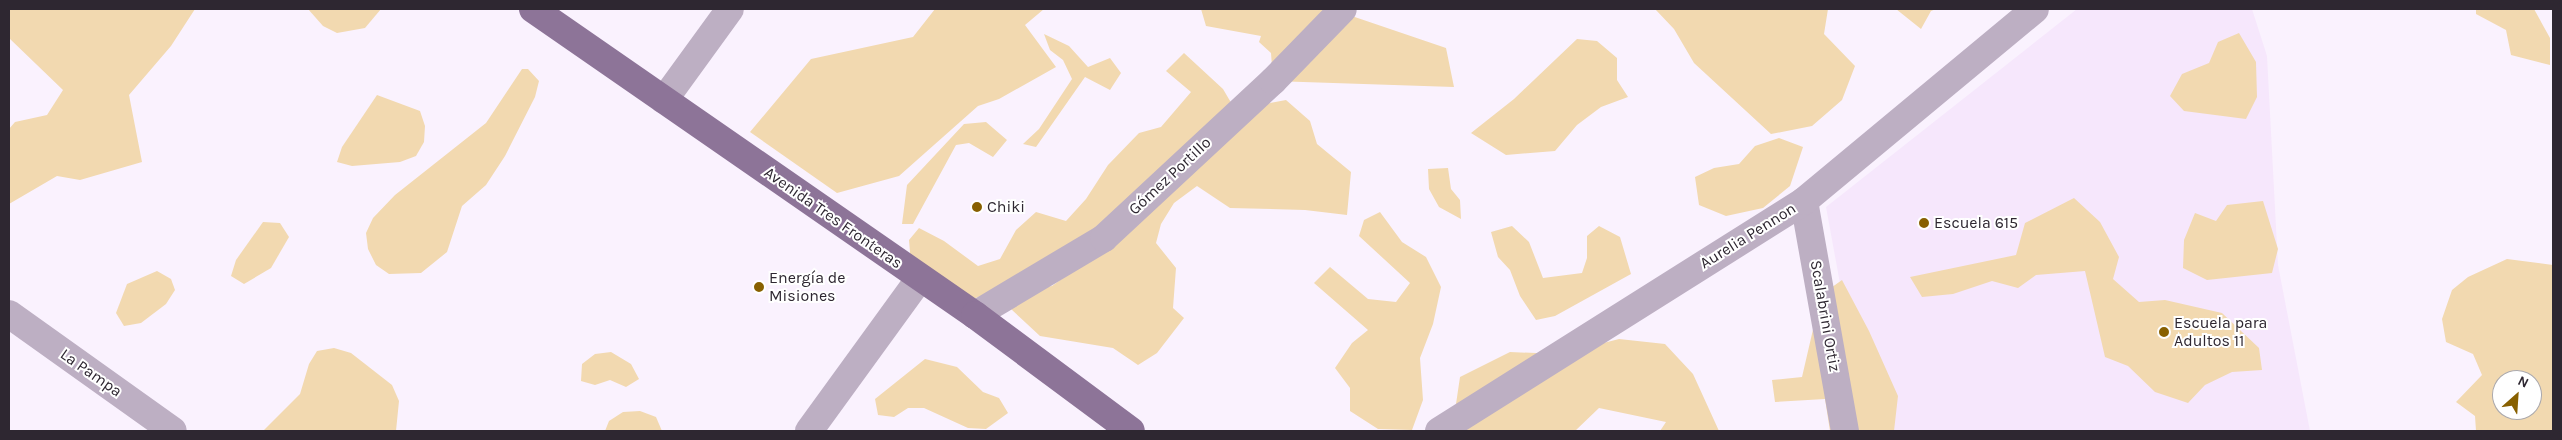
<!DOCTYPE html>
<html>
<head>
<meta charset="utf-8">
<style>
  body { margin:0 }
  #map { position:relative; width:2562px; height:440px; overflow:hidden; background:#faf2fe; font-family:Karla,sans-serif }
  div>[style] { position:absolute }
  [style*='--x'] { left:calc(var(--x)*1px); top:calc(var(--y)*1px); width:calc(var(--w)*1px); rotate:calc(var(--a)*1deg) }
  .built>* { inset:0; background:#f6e7fc }
  .green>* { inset:0; background:#f2d9b0 }
  .minor>* { height:28px; margin:-14px; padding:0 14px; transform-origin:14px; border-radius:14px; background:#bdafc3 }
  .major>* { height:28px; margin:-14px; padding:0 14px; transform-origin:14px; border-radius:14px; background:#8d7498 }
  .dots>* { width:14px; height:14px; translate:-50% -50%; box-sizing:border-box; border:2px solid #fff; border-radius:50% }
  span { translate:-50% -50%; white-space:nowrap; text-align:center; line-height:1.15; -webkit-text-stroke:4px #fff; paint-order:stroke }
  .street-label { font-size:16px; color:#2e2731 }
  .poi-label { font-size:16px; color:#2e2731 }
  .left { translate:0 -50%; text-align:left }
  .frame { position:absolute; inset:0; border:10px solid #2e2731; pointer-events:none }
  .north { position:absolute; left:2492px; top:370px; width:50px; height:50px; box-sizing:border-box; background:#fff; border:1px solid #aba9ad; border-radius:50%; rotate:26deg; font-size:14px; font-weight:700; line-height:20px; text-align:center; color:#2e2731 }
  .north::after { content:''; display:block; margin:auto; width:18px; height:22px; background:#886000; clip-path:polygon(50% 0,100% 100%,50% 72%,0 100%) }
</style>
</head>
<body>
<div id="map">
  <div class="built">
    <div style="clip-path:polygon(2077px 9px,2252px 9px,2267px 56px,2278px 265px,2310px 431px,1867px 431px,1826px 207px)"></div>
  </div>
  <div class="green">
    <div style="clip-path:polygon(9px 9px,195px 9px,171px 46px,129px 95px,142px 162px,80px 180px,57px 176px,9px 204px,9px 129px,15px 122px,47px 115px,63px 90px,9px 38px)"></div>
    <div style="clip-path:polygon(308px 9px,381px 9px,365px 28px,337px 33px,323px 26px)"></div>
    <div style="clip-path:polygon(935px 9px,1044px 9px,1025px 25px,1056px 67px,999px 99px,978px 106px,899px 176px,837px 193px,750px 132px,811px 59px,913px 37px)"></div>
    <div style="clip-path:polygon(1201px 9px,1341px 9px,1340px 12px,1446px 48px,1454px 87px,1273px 81px,1271px 53px,1259px 42px,1261px 36px,1206px 26px)"></div>
    <div style="clip-path:polygon(1655px 9px,1828px 9px,1824px 34px,1855px 66px,1842px 100px,1812px 126px,1771px 134px,1694px 63px,1674px 29px)"></div>
    <div style="clip-path:polygon(1896px 9px,1936px 9px,1931px 11px,1921px 29px)"></div>
    <div style="clip-path:polygon(2476px 9px,2534px 9px,2550px 38px,2550px 65px,2511px 55px,2506px 30px,2476px 14px)"></div>
    <div style="clip-path:polygon(2239px 33px,2256px 62px,2257px 97px,2246px 119px,2184px 111px,2170px 96px,2182px 74px,2209px 63px,2218px 42px)"></div>
    <div style="clip-path:polygon(1044px 34px,1069px 46px,1088px 67px,1110px 58px,1121px 73px,1110px 90px,1085px 77px,1036px 147px,1023px 144px,1039px 129px,1072px 79px,1063px 60px,1050px 50px)"></div>
    <div style="clip-path:polygon(1577px 39px,1597px 41px,1617px 58px,1617px 80px,1628px 97px,1601px 107px,1577px 125px,1555px 151px,1506px 155px,1471px 133px,1514px 99px)"></div>
    <div style="clip-path:polygon(1184px 53px,1223px 89px,1233px 106px,1101px 228px,1011px 284px,968px 301px,911px 264px,909px 240px,919px 228px,944px 241px,978px 266px,1000px 259px,1016px 230px,1036px 212px,1066px 221px,1086px 199px,1108px 165px,1139px 133px,1161px 127px,1191px 92px,1166px 71px)"></div>
    <div style="clip-path:polygon(522px 69px,528px 69px,539px 81px,535px 97px,505px 156px,486px 185px,462px 206px,447px 252px,421px 273px,389px 274px,376px 265px,368px 249px,366px 233px,373px 218px,395px 195px,486px 123px)"></div>
    <div style="clip-path:polygon(377px 95px,420px 111px,425px 126px,424px 142px,416px 156px,400px 162px,352px 166px,337px 162px,342px 147px)"></div>
    <div style="clip-path:polygon(1286px 100px,1310px 121px,1317px 144px,1351px 172px,1347px 215px,1305px 210px,1230px 208px,1197px 186px,1174px 203px,1161px 224px,1156px 243px,1176px 268px,1173px 308px,1184px 318px,1157px 353px,1138px 365px,1113px 348px,1040px 336px,1011px 309px,1030px 290px,1052px 286px,1081px 265px,1260px 105px)"></div>
    <div style="clip-path:polygon(986px 122px,1007px 140px,993px 157px,969px 143px,956px 145px,913px 224px,902px 224px,907px 185px,964px 124px)"></div>
    <div style="clip-path:polygon(1779px 138px,1803px 147px,1790px 186px,1763px 208px,1726px 216px,1699px 205px,1695px 177px,1714px 168px,1739px 164px,1755px 146px)"></div>
    <div style="clip-path:polygon(1448px 168px,1451px 189px,1460px 200px,1461px 219px,1439px 207px,1429px 189px,1428px 169px)"></div>
    <div style="clip-path:polygon(2074px 198px,2100px 222px,2119px 257px,2113px 279px,2139px 302px,2165px 300px,2222px 313px,2259px 348px,2262px 370px,2232px 372px,2205px 385px,2188px 403px,2155px 392px,2128px 366px,2105px 357px,2085px 271px,2036px 275px,2018px 288px,1992px 281px,1953px 294px,1922px 297px,1910px 277px,2016px 255px,2025px 223px)"></div>
    <div style="clip-path:polygon(2263px 201px,2278px 249px,2272px 273px,2207px 280px,2183px 268px,2184px 240px,2195px 213px,2216px 221px,2227px 205px)"></div>
    <div style="clip-path:polygon(1380px 212px,1402px 242px,1426px 257px,1441px 287px,1433px 324px,1420px 358px,1423px 400px,1412px 430px,1378px 429px,1350px 411px,1350px 388px,1335px 368px,1352px 343px,1368px 330px,1314px 283px,1330px 267px,1368px 299px,1396px 302px,1410px 283px,1359px 236px,1364px 220px)"></div>
    <div style="clip-path:polygon(263px 222px,280px 223px,289px 237px,271px 268px,244px 284px,231px 276px,236px 260px)"></div>
    <div style="clip-path:polygon(1512px 226px,1529px 242px,1543px 278px,1582px 273px,1587px 258px,1587px 236px,1599px 226px,1620px 237px,1631px 274px,1555px 316px,1536px 320px,1520px 296px,1510px 270px,1498px 257px,1491px 232px)"></div>
    <div style="clip-path:polygon(evenodd,2507px 259px,2553px 265px,2553px 431px,2476px 431px,2475px 416px,2456px 402px,2482px 375px,2473px 354px,2446px 342px,2442px 319px,2452px 290px,2468px 277px,2507px 259px,2502px 380px,2532px 380px,2532px 410px,2502px 410px,2502px 380px)"></div>
    <div style="clip-path:polygon(157px 271px,171px 279px,175px 290px,166px 304px,141px 323px,124px 326px,116px 313px,127px 284px)"></div>
    <div style="clip-path:polygon(1842px 280px,1869px 331px,1898px 396px,1894px 431px,1830px 431px,1825px 399px,1775px 402px,1772px 380px,1802px 377px,1821px 295px)"></div>
    <div style="clip-path:polygon(1619px 339px,1665px 344px,1693px 374px,1719px 431px,1660px 431px,1666px 422px,1599px 408px,1575px 431px,1452px 431px,1460px 377px,1510px 352px,1561px 354px)"></div>
    <div style="clip-path:polygon(334px 348px,351px 353px,392px 385px,399px 401px,396px 431px,263px 431px,300px 394px,309px 364px,317px 351px)"></div>
    <div style="clip-path:polygon(611px 352px,631px 364px,639px 379px,626px 387px,610px 380px,595px 385px,581px 381px,582px 364px,595px 354px)"></div>
    <div style="clip-path:polygon(925px 359px,957px 367px,983px 392px,999px 398px,1008px 413px,986px 429px,968px 428px,924px 408px,908px 408px,894px 417px,878px 415px,875px 399px)"></div>
    <div style="clip-path:polygon(640px 411px,656px 417px,662px 431px,605px 431px,609px 421px,623px 412px)"></div>
  </div>
  <div class="minor">
    <div style="--x:664;--y:100;--w:112;--a:-54"></div>
    <div style="--x:1804;--y:201;--w:234;--a:79.9"></div>
    <div style="--x:9;--y:314;--w:201;--a:35.5"></div>
    <div style="--x:975;--y:315;--w:150;--a:-30.8"></div>
    <div style="--x:1104;--y:238;--w:231;--a:-42.9"></div>
    <div style="--x:1273;--y:81;--w:100;--a:-45.8"></div>
    <div style="--x:809;--y:431;--w:189;--a:-54"></div>
    <div style="--x:1439;--y:431;--w:431;--a:-32.2"></div>
    <div style="--x:1804;--y:201;--w:300;--a:-39.7"></div>
  </div>
  <div class="major">
    <div style="--x:533;--y:9;--w:538;--a:34.7"></div>
    <div style="--x:975;--y:315;--w:194;--a:36.6"></div>
  </div>
  <div class="dots">
    <div style="left:977px;top:207px;background:#886000"></div>
    <div style="left:1924px;top:223px;background:#886000"></div>
    <div style="left:759px;top:287px;background:#886000"></div>
    <div style="left:2164px;top:332px;background:#886000"></div>
  </div>
  <div class="street-label">
    <span style="left:1170px;top:176px;rotate:-43deg">Gómez Portillo</span>
    <span style="left:833px;top:218px;rotate:35deg">Avenida Tres Fronteras</span>
    <span style="left:1748px;top:236px;rotate:-32deg">Aurelia Pennon</span>
    <span style="left:1825px;top:316px;rotate:80deg">Scalabrini Ortiz</span>
    <span style="left:91px;top:373px;rotate:35deg">La Pampa</span>
  </div>
  <div class="poi-label">
    <span class="left" style="left:987px;top:207px">Chiki</span>
    <span class="left" style="left:1934px;top:223px">Escuela 615</span>
    <span class="left" style="left:769px;top:287px">Energía de<br>Misiones</span>
    <span class="left" style="left:2174px;top:332px">Escuela para<br>Adultos 11</span>
  </div>
  <div class="frame"></div>
  <div class="north">N</div>
</div>
</body>
</html>
